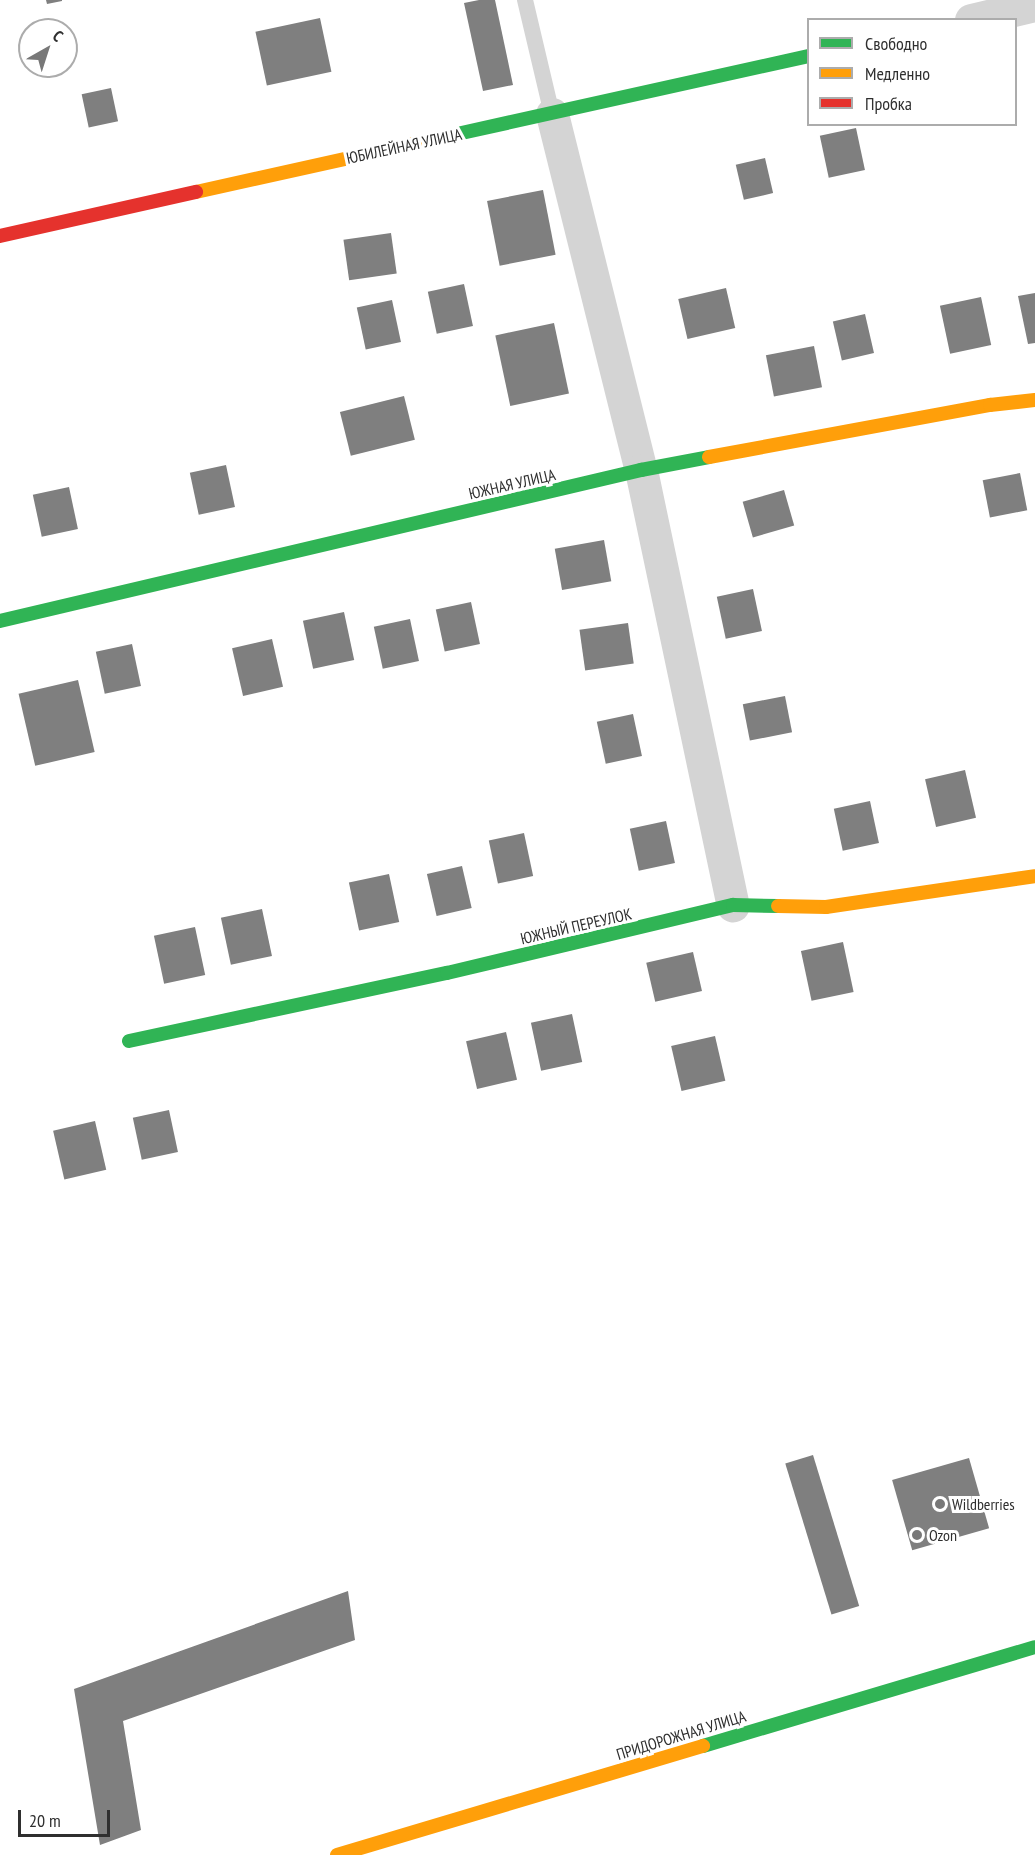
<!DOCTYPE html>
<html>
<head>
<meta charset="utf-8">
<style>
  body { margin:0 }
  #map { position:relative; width:1035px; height:1855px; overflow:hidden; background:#fff; font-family:"PT Sans Narrow",sans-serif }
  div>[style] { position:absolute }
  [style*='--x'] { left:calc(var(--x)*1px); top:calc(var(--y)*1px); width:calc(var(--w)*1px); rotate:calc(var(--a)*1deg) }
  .building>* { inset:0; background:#7f7f7f; transform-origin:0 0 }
  .lane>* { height:16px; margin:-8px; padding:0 8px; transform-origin:8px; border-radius:8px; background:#d4d4d4 }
  .street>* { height:33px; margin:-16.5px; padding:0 16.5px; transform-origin:16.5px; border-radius:16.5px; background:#d4d4d4 }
  .fast>* { height:14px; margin:-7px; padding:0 7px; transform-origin:7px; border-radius:7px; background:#30b455 }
  .slow>* { height:14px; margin:-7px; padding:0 7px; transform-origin:7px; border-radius:7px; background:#ff9f0a }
  .jam>* { height:14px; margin:-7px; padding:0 7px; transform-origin:7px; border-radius:7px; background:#e5322d }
  .dots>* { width:16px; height:16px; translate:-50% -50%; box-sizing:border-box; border:3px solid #fff; border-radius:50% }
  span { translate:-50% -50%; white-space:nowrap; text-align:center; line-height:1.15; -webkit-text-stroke:6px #fff; paint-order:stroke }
  .street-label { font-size:16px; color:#2f2f2f }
  .poi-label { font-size:16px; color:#2f2f2f }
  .left { translate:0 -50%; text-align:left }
  .legend { position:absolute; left:807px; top:18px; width:210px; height:108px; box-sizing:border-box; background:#fff; border:2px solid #acacac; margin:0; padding:8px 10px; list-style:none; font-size:18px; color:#2f2f2f }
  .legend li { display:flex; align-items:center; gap:12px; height:30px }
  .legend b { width:30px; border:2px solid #acacac }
  .north { position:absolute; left:18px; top:18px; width:60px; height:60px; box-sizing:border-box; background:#fff; border:2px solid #acacac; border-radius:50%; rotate:39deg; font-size:16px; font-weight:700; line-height:24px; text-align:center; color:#2f2f2f }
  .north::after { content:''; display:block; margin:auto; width:21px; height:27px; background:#787878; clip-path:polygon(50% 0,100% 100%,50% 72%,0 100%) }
  .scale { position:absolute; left:18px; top:1810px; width:92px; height:27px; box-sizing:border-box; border:3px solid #2f2f2f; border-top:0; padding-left:8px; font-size:18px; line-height:21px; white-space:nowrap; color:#2f2f2f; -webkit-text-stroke:4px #fff; paint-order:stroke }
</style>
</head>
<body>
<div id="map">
  <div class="building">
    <div style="clip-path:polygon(46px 0,62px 0,62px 1px,47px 4px)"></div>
    <div style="clip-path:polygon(479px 0,495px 0,513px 85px,483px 91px,464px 3px)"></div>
    <div style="left:320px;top:18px;width:55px;height:66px;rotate:78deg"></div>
    <div style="left:111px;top:88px;width:34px;height:30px;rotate:78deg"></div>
    <div style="left:856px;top:128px;width:43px;height:37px;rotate:78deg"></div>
    <div style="left:765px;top:158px;width:36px;height:30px;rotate:77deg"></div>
    <div style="left:543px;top:190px;width:66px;height:57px;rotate:79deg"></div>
    <div style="left:391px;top:233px;width:41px;height:48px;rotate:82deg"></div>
    <div style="left:464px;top:284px;width:43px;height:37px;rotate:78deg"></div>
    <div style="left:726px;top:288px;width:41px;height:49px;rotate:77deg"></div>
    <div style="clip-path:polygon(1035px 293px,1035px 343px,1028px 344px,1018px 296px)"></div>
    <div style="left:981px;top:297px;width:49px;height:42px;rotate:78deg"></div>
    <div style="left:392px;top:300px;width:43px;height:36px;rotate:78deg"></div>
    <div style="left:865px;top:314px;width:40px;height:33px;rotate:77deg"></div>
    <div style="left:554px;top:323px;width:72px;height:60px;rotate:78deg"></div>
    <div style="left:814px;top:346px;width:42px;height:49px;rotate:79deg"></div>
    <div style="left:404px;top:396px;width:45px;height:66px;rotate:76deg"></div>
    <div style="left:226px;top:465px;width:43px;height:37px;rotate:78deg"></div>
    <div style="left:1020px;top:473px;width:38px;height:38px;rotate:79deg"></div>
    <div style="left:69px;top:487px;width:43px;height:37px;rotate:78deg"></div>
    <div style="left:784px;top:490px;width:37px;height:43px;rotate:74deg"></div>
    <div style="left:604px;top:540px;width:42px;height:50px;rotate:80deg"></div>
    <div style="left:753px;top:589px;width:43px;height:37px;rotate:78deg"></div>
    <div style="left:471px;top:602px;width:43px;height:36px;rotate:78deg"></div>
    <div style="left:344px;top:612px;width:49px;height:42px;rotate:78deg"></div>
    <div style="left:410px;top:619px;width:43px;height:37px;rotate:78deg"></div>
    <div style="left:628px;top:623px;width:41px;height:49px;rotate:82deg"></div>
    <div style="left:272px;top:639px;width:49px;height:41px;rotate:77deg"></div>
    <div style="left:132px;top:644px;width:43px;height:37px;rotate:78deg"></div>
    <div style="left:78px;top:680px;width:74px;height:61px;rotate:77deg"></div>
    <div style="left:785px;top:696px;width:37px;height:43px;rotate:79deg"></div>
    <div style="left:633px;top:714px;width:43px;height:37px;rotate:78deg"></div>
    <div style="left:965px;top:770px;width:49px;height:41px;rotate:77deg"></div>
    <div style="left:870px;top:801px;width:43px;height:37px;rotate:78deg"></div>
    <div style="left:666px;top:821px;width:43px;height:37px;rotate:78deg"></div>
    <div style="left:524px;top:833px;width:44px;height:36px;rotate:78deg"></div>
    <div style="left:462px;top:866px;width:43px;height:36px;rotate:77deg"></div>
    <div style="left:389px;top:874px;width:49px;height:41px;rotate:78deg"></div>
    <div style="left:262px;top:909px;width:48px;height:42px;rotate:78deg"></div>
    <div style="left:195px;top:927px;width:49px;height:42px;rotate:78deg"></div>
    <div style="left:843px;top:942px;width:51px;height:43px;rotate:78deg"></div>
    <div style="left:693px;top:952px;width:40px;height:48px;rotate:77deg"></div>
    <div style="left:572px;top:1014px;width:49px;height:42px;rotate:78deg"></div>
    <div style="left:506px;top:1032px;width:49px;height:41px;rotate:77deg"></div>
    <div style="left:715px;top:1036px;width:46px;height:45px;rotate:77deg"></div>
    <div style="left:169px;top:1110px;width:43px;height:37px;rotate:78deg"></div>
    <div style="left:95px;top:1121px;width:50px;height:43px;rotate:77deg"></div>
    <div style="left:813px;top:1455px;width:158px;height:29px;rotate:73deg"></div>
    <div style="left:969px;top:1458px;width:73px;height:80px;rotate:74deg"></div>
    <div style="clip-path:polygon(348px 1591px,355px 1640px,123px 1721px,141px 1830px,100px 1845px,74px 1689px)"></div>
  </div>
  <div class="lane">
    <div style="--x:525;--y:0;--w:117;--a:76.7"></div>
  </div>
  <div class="street">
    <div style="--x:971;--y:20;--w:66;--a:-13.2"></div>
    <div style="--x:552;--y:114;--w:367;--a:76"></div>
    <div style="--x:641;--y:470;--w:445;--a:78.1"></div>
  </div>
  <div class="fast">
    <div style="--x:448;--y:136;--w:369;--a:-12.5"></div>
    <div style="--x:0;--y:621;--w:659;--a:-13.26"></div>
    <div style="--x:641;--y:470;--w:69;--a:-10.8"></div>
    <div style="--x:129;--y:1041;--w:325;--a:-12.1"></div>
    <div style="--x:447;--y:973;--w:294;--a:-13.4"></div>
    <div style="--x:733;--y:905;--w:45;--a:1.3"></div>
    <div style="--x:703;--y:1746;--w:346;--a:-16.6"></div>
  </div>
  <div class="slow">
    <div style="--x:196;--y:192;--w:258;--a:-12.5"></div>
    <div style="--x:709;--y:457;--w:286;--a:-10.5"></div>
    <div style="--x:990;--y:405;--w:45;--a:-6.3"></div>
    <div style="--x:778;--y:906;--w:48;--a:1.2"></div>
    <div style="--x:826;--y:907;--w:211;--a:-8.4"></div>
    <div style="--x:337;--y:1855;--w:382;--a:-16.6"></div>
  </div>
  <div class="jam">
    <div style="--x:0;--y:236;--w:201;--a:-12.7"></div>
  </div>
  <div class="dots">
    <div style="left:940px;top:1504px;background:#787878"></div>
    <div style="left:917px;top:1535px;background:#787878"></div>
  </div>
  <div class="street-label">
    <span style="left:404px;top:146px;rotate:-12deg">ЮБИЛЕЙНАЯ УЛИЦА</span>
    <span style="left:512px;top:484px;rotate:-13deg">ЮЖНАЯ УЛИЦА</span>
    <span style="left:576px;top:926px;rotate:-13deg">ЮЖНЫЙ ПЕРЕУЛОК</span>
    <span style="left:681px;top:1735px;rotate:-17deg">ПРИДОРОЖНАЯ УЛИЦА</span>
  </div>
  <div class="poi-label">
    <span class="left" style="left:952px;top:1504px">Wildberries</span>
    <span class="left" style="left:929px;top:1535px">Ozon</span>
  </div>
  <ul class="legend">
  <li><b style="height:8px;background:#30b455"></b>Свободно</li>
  <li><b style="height:8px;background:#ff9f0a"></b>Медленно</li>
  <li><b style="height:8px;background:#e5322d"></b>Пробка</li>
  </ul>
  <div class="north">С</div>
  <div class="scale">20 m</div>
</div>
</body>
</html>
